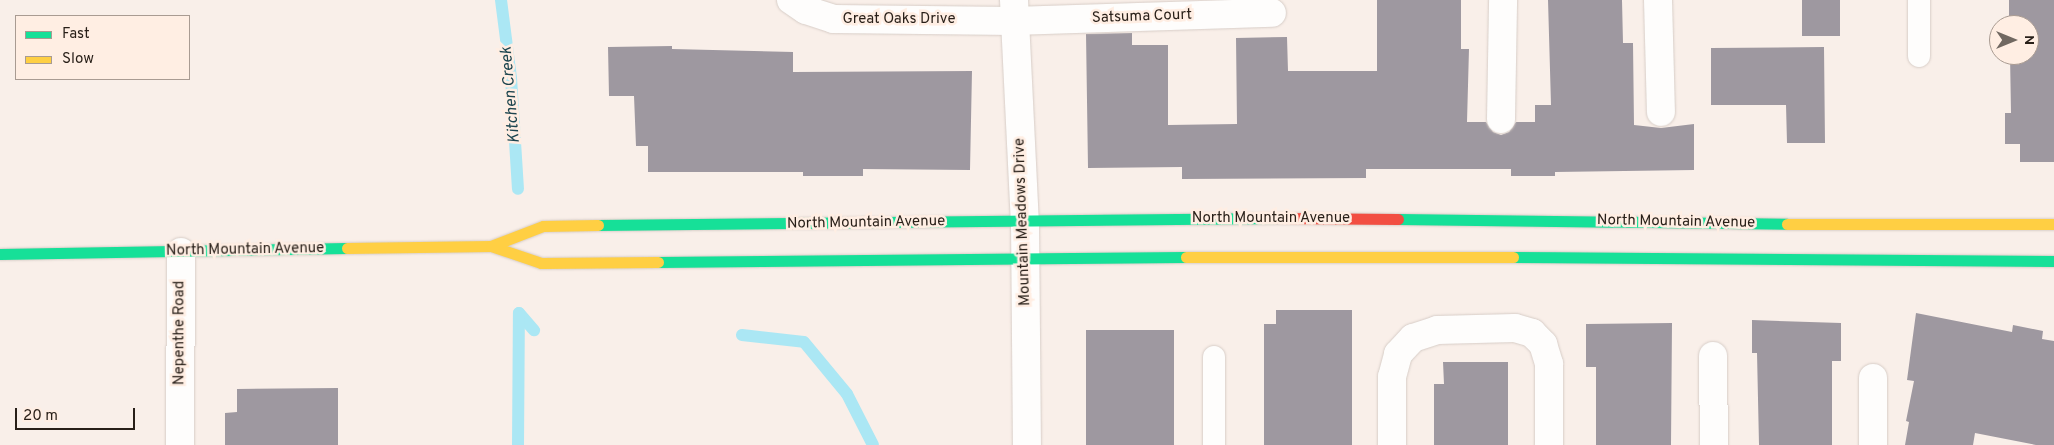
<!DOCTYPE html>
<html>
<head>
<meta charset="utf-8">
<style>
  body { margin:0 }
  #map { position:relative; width:2054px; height:445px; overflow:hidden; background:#f9efe9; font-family:Overpass,sans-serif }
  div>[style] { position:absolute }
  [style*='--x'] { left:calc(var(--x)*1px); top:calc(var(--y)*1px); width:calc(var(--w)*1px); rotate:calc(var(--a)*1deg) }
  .stream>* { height:12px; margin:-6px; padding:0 6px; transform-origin:6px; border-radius:6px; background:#abe7f4 }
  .building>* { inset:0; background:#9e98a0; transform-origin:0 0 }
  .roads { filter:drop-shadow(0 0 1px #d7cdc7) drop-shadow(0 0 1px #d7cdc7) }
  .lane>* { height:22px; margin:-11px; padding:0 11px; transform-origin:11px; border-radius:11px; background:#fefdfc }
  .street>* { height:28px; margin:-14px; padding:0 14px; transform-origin:14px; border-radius:14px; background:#fefdfc }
  .fast>* { height:11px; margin:-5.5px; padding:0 5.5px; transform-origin:5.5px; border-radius:5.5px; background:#16e098 }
  .slow>* { height:11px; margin:-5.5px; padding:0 5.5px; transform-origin:5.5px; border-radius:5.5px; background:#ffcf43 }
  .jam>* { height:11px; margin:-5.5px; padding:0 5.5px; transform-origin:5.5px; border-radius:5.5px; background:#f24e42 }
  span { translate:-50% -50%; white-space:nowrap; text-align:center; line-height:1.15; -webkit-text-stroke:5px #ffeee3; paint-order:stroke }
  .street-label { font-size:15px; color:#281f18 }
  .water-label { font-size:16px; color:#1c454f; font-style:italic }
  .legend { position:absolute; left:15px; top:15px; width:175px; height:65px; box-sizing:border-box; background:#ffeee3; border:1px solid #a99b92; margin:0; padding:6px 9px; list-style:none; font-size:15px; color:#281f18 }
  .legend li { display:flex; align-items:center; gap:10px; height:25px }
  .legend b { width:25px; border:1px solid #a99b92 }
  .north { position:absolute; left:1989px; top:15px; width:50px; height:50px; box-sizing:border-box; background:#ffeee3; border:1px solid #a99b92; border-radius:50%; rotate:90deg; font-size:14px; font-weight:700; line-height:20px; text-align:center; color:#281f18 }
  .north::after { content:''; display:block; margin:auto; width:18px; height:22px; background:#716861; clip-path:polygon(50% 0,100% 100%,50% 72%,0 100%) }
  .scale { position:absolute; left:15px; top:408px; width:120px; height:22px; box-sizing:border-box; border:2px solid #281f18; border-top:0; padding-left:6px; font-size:15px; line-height:18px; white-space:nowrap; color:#281f18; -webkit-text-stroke:4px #ffeee3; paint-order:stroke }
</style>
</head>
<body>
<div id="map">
  <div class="stream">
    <div style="--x:501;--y:0;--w:79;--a:82.7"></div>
    <div style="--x:511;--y:78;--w:111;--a:86.4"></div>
    <div style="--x:519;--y:313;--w:23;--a:49"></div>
    <div style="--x:742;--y:335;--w:62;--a:6.4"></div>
    <div style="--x:804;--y:342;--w:67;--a:50.4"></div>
    <div style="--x:847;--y:394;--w:57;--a:63"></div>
    <div style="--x:518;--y:445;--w:132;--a:-89.6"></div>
  </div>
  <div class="building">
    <div style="clip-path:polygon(1377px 0,1461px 0,1461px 49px,1469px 49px,1467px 122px,1486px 122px,1493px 132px,1501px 135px,1509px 132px,1516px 122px,1535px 122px,1535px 105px,1551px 105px,1548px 0,1622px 0,1623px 43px,1633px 43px,1634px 125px,1661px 128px,1694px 124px,1694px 170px,1555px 172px,1555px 176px,1511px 176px,1511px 169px,1366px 169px,1366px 178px,1182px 179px,1182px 167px,1088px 168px,1086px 34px,1132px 33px,1132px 45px,1168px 45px,1168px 125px,1237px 124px,1236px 38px,1287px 37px,1288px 71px,1377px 71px)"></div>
    <div style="left:1802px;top:0;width:38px;height:36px"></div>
    <div style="clip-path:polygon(2009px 0,2054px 0,2054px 162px,2020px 162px,2020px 144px,2005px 144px,2005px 113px,2011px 113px,2010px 55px,2029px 55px,2029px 25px,2009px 25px)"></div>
    <div style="clip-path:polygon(672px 46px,672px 49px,793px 52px,793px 72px,972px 71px,970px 170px,863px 169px,863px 176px,803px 176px,803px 172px,648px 172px,648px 146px,636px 146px,634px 96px,609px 96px,608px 47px)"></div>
    <div style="clip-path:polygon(1824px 47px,1825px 143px,1787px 143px,1786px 105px,1711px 105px,1711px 48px)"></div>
    <div style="clip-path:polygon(1276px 310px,1352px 310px,1352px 445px,1264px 445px,1264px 324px,1276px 324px)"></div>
    <div style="clip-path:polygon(1916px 313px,2012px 332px,2013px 325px,2043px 331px,2042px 339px,2054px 341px,2054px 445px,2036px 445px,1975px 433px,1973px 445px,1905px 445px,1909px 422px,1906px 421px,1914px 381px,1907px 380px)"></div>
    <div style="clip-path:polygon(1752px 320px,1841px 323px,1841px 361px,1832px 361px,1832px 445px,1759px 445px,1757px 353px,1752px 353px)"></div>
    <div style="clip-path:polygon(1672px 323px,1671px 445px,1596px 445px,1596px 367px,1586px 367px,1586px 324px)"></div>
    <div style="left:1174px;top:330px;width:115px;height:88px;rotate:90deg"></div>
    <div style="clip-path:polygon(1443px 362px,1508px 362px,1508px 445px,1434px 445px,1434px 384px,1444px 384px)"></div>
    <div style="clip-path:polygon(338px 388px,338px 445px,225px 445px,225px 413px,237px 412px,237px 389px)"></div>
  </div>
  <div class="roads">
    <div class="lane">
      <div style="--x:1919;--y:0;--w:56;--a:90"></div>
      <div style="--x:1214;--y:357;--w:88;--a:90"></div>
    </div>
    <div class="street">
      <div style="--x:791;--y:0;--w:18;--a:34"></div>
      <div style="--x:806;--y:10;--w:28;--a:18"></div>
      <div style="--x:833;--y:19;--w:180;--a:0.6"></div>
      <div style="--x:1013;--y:21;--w:259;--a:-1.8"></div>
      <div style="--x:1014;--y:0;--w:222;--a:87.2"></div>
      <div style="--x:1025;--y:222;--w:223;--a:89.5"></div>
      <div style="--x:1658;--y:0;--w:112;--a:88.5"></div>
      <div style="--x:1501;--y:119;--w:119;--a:-89"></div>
      <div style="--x:1713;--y:356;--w:89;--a:89.4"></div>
      <div style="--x:1873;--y:378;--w:67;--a:90"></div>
      <div style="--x:180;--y:445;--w:193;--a:-89.7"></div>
      <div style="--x:1392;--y:445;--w:68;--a:-90"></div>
      <div style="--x:1392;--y:377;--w:24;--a:-75"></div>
      <div style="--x:1398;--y:354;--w:22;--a:-47"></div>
      <div style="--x:1413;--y:338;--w:25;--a:-18"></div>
      <div style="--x:1437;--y:330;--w:78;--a:-1.5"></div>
      <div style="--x:1515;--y:328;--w:18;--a:16"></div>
      <div style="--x:1532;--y:333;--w:16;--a:45"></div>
      <div style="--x:1543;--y:344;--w:21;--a:73"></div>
      <div style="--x:1549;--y:364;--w:81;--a:90"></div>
    </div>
    <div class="fast">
      <div style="--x:1398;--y:219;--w:389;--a:0.7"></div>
      <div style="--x:598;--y:225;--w:680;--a:-0.59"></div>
      <div style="--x:0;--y:254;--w:347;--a:-1"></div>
      <div style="--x:1513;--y:257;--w:541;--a:0.42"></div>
      <div style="--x:658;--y:262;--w:528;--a:-0.54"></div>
    </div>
    <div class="slow">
      <div style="--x:1787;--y:224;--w:267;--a:0"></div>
      <div style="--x:491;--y:246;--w:53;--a:18.8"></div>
      <div style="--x:541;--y:263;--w:117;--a:-0.5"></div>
      <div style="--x:347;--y:248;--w:144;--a:-0.8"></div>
      <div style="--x:491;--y:246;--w:56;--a:-21"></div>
      <div style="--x:543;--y:226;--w:55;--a:-1"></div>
      <div style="--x:1186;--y:257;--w:327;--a:0"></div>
    </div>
    <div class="jam">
      <div style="--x:1278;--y:218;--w:120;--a:0.5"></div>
    </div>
  </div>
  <div class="street-label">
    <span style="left:1142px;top:17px;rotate:-2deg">Satsuma Court</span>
    <span style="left:899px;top:20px">Great Oaks Drive</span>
    <span style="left:1271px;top:219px">North Mountain Avenue</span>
    <span style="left:1023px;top:222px;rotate:-92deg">Mountain Meadows Drive</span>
    <span style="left:1676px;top:222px;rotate:1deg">North Mountain Avenue</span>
    <span style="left:866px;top:223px;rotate:-1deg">North Mountain Avenue</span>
    <span style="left:245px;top:250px;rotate:-1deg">North Mountain Avenue</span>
    <span style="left:180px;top:333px;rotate:-90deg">Nepenthe Road</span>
  </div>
  <div class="water-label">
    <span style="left:511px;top:95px;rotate:-95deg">Kitchen Creek</span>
  </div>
  <ul class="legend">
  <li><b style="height:6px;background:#16e098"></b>Fast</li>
  <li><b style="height:6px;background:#ffcf43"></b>Slow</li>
  </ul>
  <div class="north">N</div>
  <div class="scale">20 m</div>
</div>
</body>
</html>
